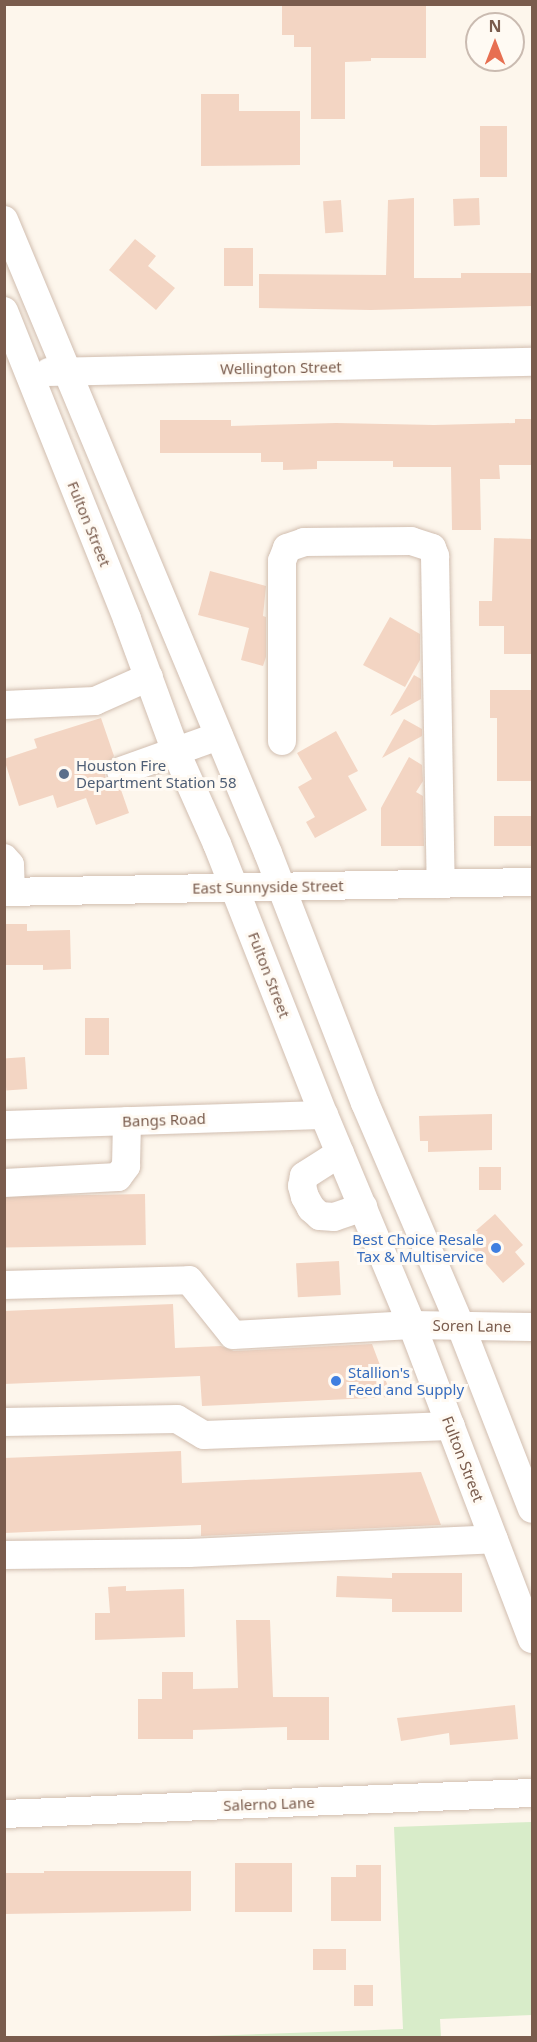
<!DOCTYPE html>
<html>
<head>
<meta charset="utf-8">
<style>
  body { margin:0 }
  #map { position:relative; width:537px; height:2042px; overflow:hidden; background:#fdf6ec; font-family:"Noto Sans",sans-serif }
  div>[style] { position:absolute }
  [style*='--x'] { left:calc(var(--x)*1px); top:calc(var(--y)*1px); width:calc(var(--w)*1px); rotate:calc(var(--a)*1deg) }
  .green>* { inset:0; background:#d8ecc9 }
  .building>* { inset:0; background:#f3d5c3; transform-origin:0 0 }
  .roads { filter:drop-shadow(0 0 2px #d1beb0) drop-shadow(0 0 2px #d1beb0) }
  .minor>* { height:28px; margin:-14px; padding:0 14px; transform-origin:14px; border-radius:14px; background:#fff }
  .dots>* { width:16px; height:16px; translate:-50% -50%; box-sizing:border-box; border:3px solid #fffaf3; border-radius:50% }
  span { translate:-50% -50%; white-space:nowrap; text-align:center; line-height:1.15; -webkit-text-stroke:6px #fffaf3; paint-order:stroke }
  .street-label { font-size:15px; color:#7a5c4d }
  .service-label { font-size:15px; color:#4e5e75 }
  .left { translate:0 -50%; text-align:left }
  .shop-label { font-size:15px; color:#366cbe }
  .right { translate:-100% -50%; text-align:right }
  .frame { position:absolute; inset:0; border:6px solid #7a5c4d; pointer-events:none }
  .north { position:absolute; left:465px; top:12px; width:60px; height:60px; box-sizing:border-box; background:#fffaf3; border:2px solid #cabbb1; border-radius:50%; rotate:0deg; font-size:16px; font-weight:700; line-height:24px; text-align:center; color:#7a5c4d }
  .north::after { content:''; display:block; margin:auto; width:21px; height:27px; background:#e76f51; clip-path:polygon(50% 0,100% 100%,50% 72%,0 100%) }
</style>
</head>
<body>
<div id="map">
  <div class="green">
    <div style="clip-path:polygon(532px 1822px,532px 2015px,440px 2019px,441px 2037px,178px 2037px,403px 2029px,394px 1827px)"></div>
  </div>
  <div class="building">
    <div style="clip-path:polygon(282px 4px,426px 4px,426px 58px,371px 58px,371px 61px,345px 62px,345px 119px,311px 119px,311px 47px,294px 47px,294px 35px,282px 35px)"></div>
    <div style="clip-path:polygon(201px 94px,239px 94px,239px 111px,300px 111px,300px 165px,201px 166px)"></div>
    <div style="left:480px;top:126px;width:27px;height:51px"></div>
    <div style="clip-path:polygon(414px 198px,414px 278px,461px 278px,461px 273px,532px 273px,532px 306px,371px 310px,259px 308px,259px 274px,386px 275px,388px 200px)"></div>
    <div style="left:479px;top:198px;width:27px;height:26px;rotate:88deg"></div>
    <div style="left:341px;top:200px;width:32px;height:18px;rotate:86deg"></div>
    <div style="clip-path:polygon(135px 239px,156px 256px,148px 266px,175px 288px,156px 310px,109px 270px)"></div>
    <div style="left:224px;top:248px;width:29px;height:38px"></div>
    <div style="clip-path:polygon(515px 419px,532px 419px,532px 465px,499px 465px,500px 479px,480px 479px,481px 530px,452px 530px,451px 467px,393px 467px,393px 461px,317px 461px,317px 469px,283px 470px,283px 462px,261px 462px,261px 453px,160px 453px,160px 420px,231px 420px,231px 426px,336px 423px,434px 425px,515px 423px)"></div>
    <div style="clip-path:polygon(494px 538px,532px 539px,532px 654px,504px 654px,504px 626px,479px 626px,479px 601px,492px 601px)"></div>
    <div style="clip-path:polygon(210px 571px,266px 586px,263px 616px,266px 617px,266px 657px,263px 666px,241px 660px,249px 628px,198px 615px)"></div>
    <div style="clip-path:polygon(390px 617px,420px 634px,420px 660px,405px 687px,363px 665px)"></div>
    <div style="clip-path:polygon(414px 675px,421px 679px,421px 699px,390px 716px)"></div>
    <div style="clip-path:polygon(490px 690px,532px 690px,532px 781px,497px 781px,497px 718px,490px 718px)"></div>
    <div style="clip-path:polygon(101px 718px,114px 756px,105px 767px,105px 776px,111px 784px,120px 787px,129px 813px,96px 825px,86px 798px,57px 808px,53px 795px,19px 806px,4px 759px,37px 748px,34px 739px)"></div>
    <div style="clip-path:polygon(404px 719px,422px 729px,422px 736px,382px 758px)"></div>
    <div style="clip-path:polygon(336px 731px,358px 771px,348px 776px,367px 810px,315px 838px,306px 822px,315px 817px,298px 787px,312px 779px,297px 753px)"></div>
    <div style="clip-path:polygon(409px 757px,422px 765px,423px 781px,416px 792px,423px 796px,424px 846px,381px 846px,381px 808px)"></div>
    <div style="left:494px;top:816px;width:38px;height:30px"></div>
    <div style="clip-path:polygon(4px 924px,27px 924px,27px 931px,70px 930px,71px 969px,43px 970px,43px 965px,4px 965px)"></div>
    <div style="left:85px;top:1018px;width:24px;height:37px"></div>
    <div style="left:25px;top:1057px;width:32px;height:21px;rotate:86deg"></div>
    <div style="clip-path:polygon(492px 1114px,492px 1150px,428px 1152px,428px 1141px,420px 1141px,419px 1116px)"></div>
    <div style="left:479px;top:1167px;width:22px;height:23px"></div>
    <div style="left:145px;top:1194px;width:51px;height:141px;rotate:89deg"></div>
    <div style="clip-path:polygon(495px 1214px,523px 1245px,515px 1252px,525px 1264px,503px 1283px,465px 1240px)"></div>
    <div style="left:339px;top:1261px;width:34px;height:43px;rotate:87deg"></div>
    <div style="clip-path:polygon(173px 1304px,175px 1348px,221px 1346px,234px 1351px,372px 1344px,392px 1397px,202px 1406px,200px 1376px,4px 1384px,4px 1311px)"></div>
    <div style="clip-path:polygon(181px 1451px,182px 1483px,421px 1472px,441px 1525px,201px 1536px,201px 1525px,4px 1533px,4px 1458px)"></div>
    <div style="clip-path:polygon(392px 1573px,462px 1573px,462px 1612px,392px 1612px,392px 1599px,336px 1597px,337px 1576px,392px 1578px)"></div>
    <div style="clip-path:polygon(126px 1586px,126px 1591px,184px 1589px,185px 1637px,95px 1640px,95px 1613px,110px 1613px,108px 1587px)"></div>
    <div style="clip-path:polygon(236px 1620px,270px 1620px,273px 1697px,329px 1697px,329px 1740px,287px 1740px,287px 1727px,193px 1730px,193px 1739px,138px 1739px,138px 1699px,162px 1699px,162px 1672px,193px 1672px,193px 1689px,238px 1688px)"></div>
    <div style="clip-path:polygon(515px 1705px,518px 1739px,450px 1745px,449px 1733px,401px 1741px,397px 1718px)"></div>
    <div style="left:235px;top:1863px;width:57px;height:49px"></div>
    <div style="clip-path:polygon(356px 1865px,381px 1865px,381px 1921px,331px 1921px,331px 1877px,356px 1877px)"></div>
    <div style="clip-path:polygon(44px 1871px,191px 1871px,191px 1911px,4px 1914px,4px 1873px,44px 1873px)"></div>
    <div style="left:313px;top:1949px;width:33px;height:21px"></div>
    <div style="left:373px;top:1985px;width:21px;height:19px;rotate:90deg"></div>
  </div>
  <div class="roads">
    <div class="minor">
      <div style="--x:4;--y:220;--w:686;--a:67.36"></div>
      <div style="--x:268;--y:853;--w:268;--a:68.8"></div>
      <div style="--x:365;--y:1103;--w:244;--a:66.8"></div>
      <div style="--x:461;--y:1327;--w:195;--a:68.7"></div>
      <div style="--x:4;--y:311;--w:332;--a:68.2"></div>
      <div style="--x:127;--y:619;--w:142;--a:69.8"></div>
      <div style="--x:176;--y:752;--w:101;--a:66"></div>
      <div style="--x:217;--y:844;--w:291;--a:68.5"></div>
      <div style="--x:324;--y:1115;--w:228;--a:67.3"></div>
      <div style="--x:412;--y:1325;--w:336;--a:69.1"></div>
      <div style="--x:49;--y:372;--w:483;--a:-1.2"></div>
      <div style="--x:4;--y:705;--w:91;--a:-2.5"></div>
      <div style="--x:95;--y:701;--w:59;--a:-24"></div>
      <div style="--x:282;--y:741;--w:180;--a:-90"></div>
      <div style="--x:282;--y:561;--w:14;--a:-69"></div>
      <div style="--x:287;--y:548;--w:18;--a:-19"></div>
      <div style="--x:304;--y:542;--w:107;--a:-0.5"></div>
      <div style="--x:411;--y:541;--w:22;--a:18"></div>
      <div style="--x:432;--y:548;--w:9;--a:69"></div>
      <div style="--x:435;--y:556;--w:328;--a:89"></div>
      <div style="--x:121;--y:771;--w:104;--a:-19.7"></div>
      <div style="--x:4;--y:858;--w:9;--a:49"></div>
      <div style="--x:10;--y:865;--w:27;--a:88"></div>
      <div style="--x:4;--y:892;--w:528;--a:-1.09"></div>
      <div style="--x:4;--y:1125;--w:320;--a:-1.8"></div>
      <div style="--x:340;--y:1153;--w:43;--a:147.4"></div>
      <div style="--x:304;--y:1176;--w:10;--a:101"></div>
      <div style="--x:302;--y:1186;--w:11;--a:75"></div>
      <div style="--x:305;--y:1197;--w:13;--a:61"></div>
      <div style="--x:311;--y:1208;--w:12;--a:42"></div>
      <div style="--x:320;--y:1216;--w:14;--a:4"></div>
      <div style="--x:334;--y:1217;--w:31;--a:-19"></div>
      <div style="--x:4;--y:1183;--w:114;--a:-3"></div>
      <div style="--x:118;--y:1177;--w:14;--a:-54"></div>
      <div style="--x:126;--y:1166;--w:45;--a:-88.7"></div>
      <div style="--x:4;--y:1285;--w:185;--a:-1.5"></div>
      <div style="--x:189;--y:1280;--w:70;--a:51.3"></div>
      <div style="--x:233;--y:1335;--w:179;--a:-3.2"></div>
      <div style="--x:412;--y:1325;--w:120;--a:1"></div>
      <div style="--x:4;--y:1422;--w:173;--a:-1"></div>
      <div style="--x:177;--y:1419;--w:31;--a:31"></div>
      <div style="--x:204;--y:1435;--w:247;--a:-2.1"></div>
      <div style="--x:4;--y:1555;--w:185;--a:-0.6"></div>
      <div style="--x:189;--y:1553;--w:305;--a:-2.6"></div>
      <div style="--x:4;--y:1814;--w:528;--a:-2.28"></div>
    </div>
  </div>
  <div class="dots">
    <div style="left:64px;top:774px;background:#5c6f8a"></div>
    <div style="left:496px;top:1248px;background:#3f7fe0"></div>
    <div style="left:336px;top:1381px;background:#3f7fe0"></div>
  </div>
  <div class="street-label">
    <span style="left:281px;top:368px;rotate:-1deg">Wellington Street</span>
    <span style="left:89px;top:524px;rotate:68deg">Fulton Street</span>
    <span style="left:268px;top:887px;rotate:-1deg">East Sunnyside Street</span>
    <span style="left:269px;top:975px;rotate:69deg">Fulton Street</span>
    <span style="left:164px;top:1120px;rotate:-2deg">Bangs Road</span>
    <span style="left:472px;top:1326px;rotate:1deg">Soren Lane</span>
    <span style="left:463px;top:1459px;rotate:69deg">Fulton Street</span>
    <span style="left:269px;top:1804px;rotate:-2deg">Salerno Lane</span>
  </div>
  <div class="service-label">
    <span class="left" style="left:76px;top:774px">Houston Fire<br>Department Station 58</span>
  </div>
  <div class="shop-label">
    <span class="right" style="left:484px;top:1248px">Best Choice Resale<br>Tax &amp; Multiservice</span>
    <span class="left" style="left:348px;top:1381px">Stallion's<br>Feed and Supply</span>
  </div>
  <div class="frame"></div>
  <div class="north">N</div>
</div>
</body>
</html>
